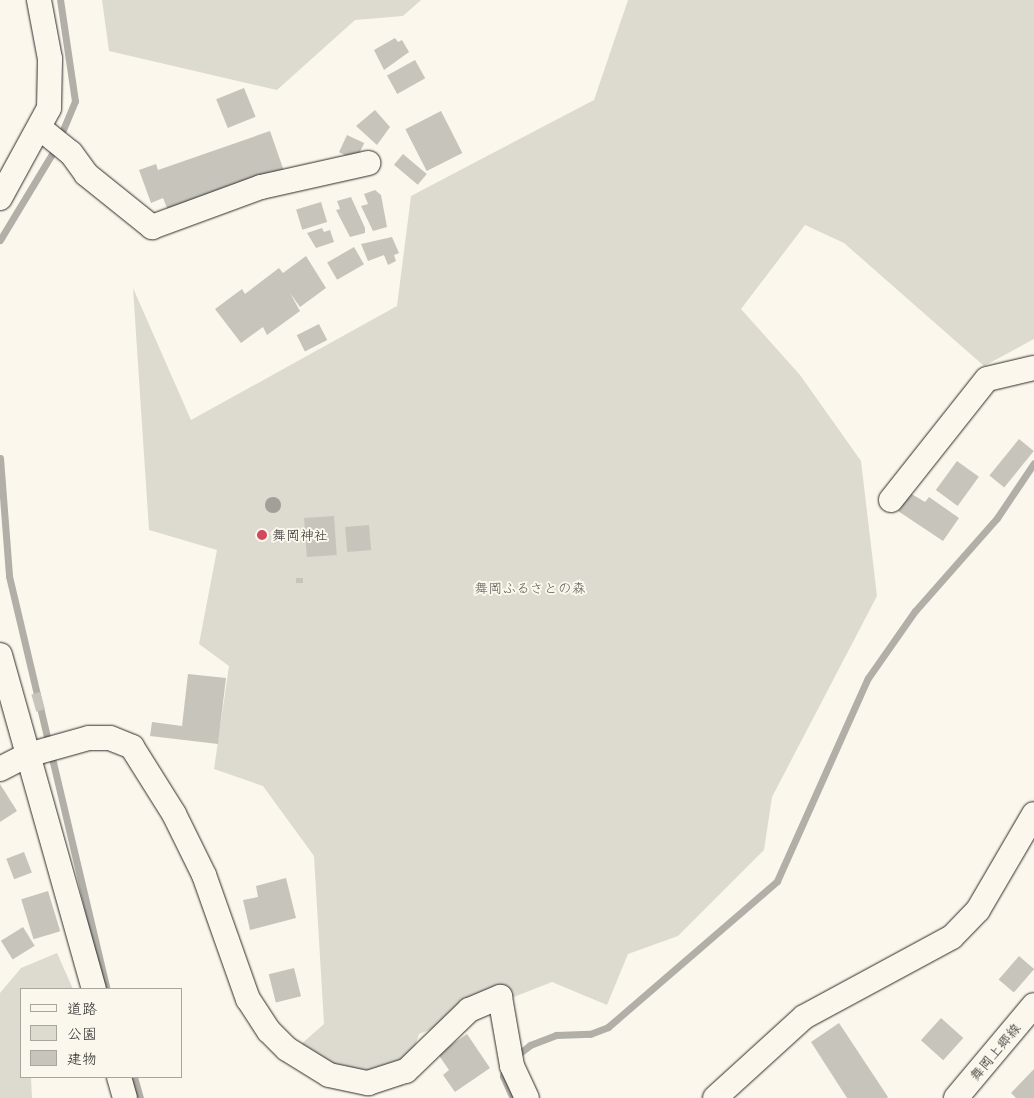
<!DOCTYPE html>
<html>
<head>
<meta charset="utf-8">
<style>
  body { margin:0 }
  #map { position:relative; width:1034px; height:1098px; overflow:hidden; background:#fbf7ec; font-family:Mali,"Klee One",sans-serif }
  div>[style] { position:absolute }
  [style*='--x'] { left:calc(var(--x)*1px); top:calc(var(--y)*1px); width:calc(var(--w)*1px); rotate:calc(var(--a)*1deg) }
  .green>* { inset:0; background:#dddad0 }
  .stream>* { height:7px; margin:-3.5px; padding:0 3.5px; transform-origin:3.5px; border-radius:3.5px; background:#b1afa7 }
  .building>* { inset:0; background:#c7c4bc; transform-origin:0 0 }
  .roads { filter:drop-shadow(0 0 1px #2b2b2b) drop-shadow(0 0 1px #2b2b2b) }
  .minor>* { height:24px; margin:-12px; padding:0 12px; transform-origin:12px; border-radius:12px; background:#fbf7ec }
  .trees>* { width:16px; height:16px; margin:-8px; border-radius:50%; background:#a19f98 }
  .dots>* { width:14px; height:14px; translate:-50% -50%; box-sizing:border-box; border:2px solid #fbf7ec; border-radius:50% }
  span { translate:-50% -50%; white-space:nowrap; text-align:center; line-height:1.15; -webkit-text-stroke:4px #fbf7ec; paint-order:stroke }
  .poi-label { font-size:14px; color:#2b2b2b }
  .left { translate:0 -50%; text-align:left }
  .park-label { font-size:14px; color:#585754 }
  .street-label { font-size:14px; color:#2b2b2b }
  .legend { position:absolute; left:20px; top:988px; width:162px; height:90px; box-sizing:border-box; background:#fbf7ec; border:1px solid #a8a59f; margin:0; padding:6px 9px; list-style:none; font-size:15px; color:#2b2b2b }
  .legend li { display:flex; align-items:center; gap:10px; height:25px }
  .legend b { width:25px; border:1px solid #a8a59f }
</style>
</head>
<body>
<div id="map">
  <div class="green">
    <div style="clip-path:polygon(102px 0,421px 0,403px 16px,355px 20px,277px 90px,109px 51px)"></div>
    <div style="clip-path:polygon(628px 0,1034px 0,1034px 339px,984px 366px,844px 243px,805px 225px,741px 309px,800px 375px,861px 461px,877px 596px,772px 797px,764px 850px,678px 936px,628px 954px,607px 1005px,552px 982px,419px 1034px,402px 1086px,302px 1071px,291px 1053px,324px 1024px,314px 856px,263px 786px,214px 769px,229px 666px,199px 644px,217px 550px,149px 530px,133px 288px,191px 420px,397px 306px,411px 196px,594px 100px)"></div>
    <div style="clip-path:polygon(57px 953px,73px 989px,21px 989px,21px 1077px,31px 1077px,32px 1098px,0 1098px,0 993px,21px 968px)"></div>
  </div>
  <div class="stream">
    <div style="--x:0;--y:240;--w:106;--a:-58.9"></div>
    <div style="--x:55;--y:149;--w:52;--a:-67.4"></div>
    <div style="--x:75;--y:101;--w:102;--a:-98.4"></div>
    <div style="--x:0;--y:458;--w:118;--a:85.6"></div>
    <div style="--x:9;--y:576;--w:424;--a:76.7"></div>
    <div style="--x:516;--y:1056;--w:18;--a:-38"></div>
    <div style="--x:530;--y:1045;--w:28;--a:-21"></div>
    <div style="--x:556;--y:1035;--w:34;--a:-2"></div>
    <div style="--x:590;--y:1034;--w:19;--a:-21"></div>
    <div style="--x:608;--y:1027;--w:223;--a:-40.8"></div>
    <div style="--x:777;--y:881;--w:222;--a:-65.9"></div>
    <div style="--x:868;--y:678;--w:82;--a:-55"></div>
    <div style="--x:915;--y:611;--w:124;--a:-48.6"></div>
    <div style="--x:997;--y:518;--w:66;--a:-56.1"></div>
    <div style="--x:505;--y:1067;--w:9;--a:103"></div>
    <div style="--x:503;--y:1076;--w:24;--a:66"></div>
    <div style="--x:134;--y:1077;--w:22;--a:74"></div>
  </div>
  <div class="building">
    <div style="clip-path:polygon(395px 38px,398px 42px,402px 40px,409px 52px,384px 70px,374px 50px)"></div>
    <div style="left:415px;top:60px;width:21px;height:32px;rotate:61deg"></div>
    <div style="left:244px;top:88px;width:31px;height:30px;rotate:68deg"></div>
    <div style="clip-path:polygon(375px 110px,390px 127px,377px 145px,356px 126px)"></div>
    <div style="left:441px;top:111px;width:47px;height:40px;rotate:63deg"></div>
    <div style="clip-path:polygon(270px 131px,285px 174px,169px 213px,163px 198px,151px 203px,139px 170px,156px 164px,158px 170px)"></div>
    <div style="left:347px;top:135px;width:19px;height:19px;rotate:25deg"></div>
    <div style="left:403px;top:154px;width:31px;height:14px;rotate:40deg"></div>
    <div style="clip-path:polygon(375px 190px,381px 195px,387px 227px,373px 231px,361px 206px,368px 204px,364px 194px)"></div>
    <div style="clip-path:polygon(351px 197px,365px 228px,365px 233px,350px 237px,336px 210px,340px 209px,337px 201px)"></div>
    <div style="left:321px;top:202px;width:21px;height:26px;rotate:73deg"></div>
    <div style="clip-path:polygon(322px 228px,324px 232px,330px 230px,334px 242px,316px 248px,307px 233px)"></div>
    <div style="clip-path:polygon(392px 237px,399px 253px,394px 255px,396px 261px,388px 265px,384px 255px,368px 261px,361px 244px)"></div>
    <div style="left:354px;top:247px;width:20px;height:31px;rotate:60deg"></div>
    <div style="clip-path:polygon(306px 256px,326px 288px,300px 307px,290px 293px,300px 311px,267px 335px,263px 327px,241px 343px,215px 309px,242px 289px,245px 294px,279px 268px,283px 273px)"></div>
    <div style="left:319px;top:324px;width:18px;height:25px;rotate:63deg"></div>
    <div style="left:1019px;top:439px;width:19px;height:47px;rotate:39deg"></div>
    <div style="left:957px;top:461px;width:27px;height:36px;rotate:36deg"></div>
    <div style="clip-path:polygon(910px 493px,925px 502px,929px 497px,959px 518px,943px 541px,898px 511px)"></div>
    <div style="left:334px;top:516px;width:39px;height:30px;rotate:86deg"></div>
    <div style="left:369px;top:525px;width:25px;height:24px;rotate:85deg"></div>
    <div style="left:296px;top:578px;width:7px;height:5px"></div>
    <div style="clip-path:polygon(188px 674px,226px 678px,218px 744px,150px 736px,152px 722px,182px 726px)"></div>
    <div style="left:40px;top:692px;width:18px;height:9px;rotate:74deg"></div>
    <div style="clip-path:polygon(0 784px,17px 811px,0 822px)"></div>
    <div style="left:24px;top:852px;width:22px;height:19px;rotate:69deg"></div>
    <div style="clip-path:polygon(286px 878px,296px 918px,250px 930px,243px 900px,258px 897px,256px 886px)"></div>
    <div style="left:48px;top:891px;width:42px;height:28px;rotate:73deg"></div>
    <div style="left:23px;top:927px;width:22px;height:26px;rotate:58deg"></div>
    <div style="left:1019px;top:956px;width:20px;height:31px;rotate:41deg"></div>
    <div style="left:294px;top:968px;width:29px;height:26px;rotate:76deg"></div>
    <div style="left:941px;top:1018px;width:30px;height:30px;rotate:42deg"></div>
    <div style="clip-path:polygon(839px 1023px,888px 1097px,887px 1098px,847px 1098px,811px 1042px)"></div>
    <div style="clip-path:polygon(467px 1034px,490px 1068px,455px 1092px,443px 1075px,449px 1070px,438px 1054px)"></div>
    <div style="clip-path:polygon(1034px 1069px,1034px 1098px,1016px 1098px,1011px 1093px)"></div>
  </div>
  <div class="roads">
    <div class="minor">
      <div style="--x:41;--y:129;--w:38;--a:39"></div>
      <div style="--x:71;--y:153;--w:26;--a:54"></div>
      <div style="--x:86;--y:174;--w:85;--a:38.8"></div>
      <div style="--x:152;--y:227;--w:116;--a:-20.2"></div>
      <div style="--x:261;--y:187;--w:110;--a:-12.6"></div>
      <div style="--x:0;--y:198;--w:102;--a:-61.4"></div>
      <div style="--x:49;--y:108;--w:49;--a:-88.8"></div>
      <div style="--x:50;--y:59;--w:60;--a:-100.6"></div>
      <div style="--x:891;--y:500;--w:154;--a:-51.6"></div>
      <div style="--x:987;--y:379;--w:48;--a:-13.2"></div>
      <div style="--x:0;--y:655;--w:347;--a:74.3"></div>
      <div style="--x:0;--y:769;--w:31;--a:-27"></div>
      <div style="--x:28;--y:755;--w:63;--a:-15.6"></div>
      <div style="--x:89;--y:738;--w:21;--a:0"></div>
      <div style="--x:110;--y:738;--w:24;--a:22"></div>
      <div style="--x:132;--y:747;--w:79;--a:57.9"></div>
      <div style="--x:174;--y:814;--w:68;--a:63.8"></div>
      <div style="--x:204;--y:875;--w:132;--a:70.5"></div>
      <div style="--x:248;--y:999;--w:38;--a:57"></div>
      <div style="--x:269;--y:1031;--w:25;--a:45"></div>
      <div style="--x:287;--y:1049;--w:49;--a:31.8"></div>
      <div style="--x:329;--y:1075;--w:40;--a:12"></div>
      <div style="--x:368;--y:1083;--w:40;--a:-18"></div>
      <div style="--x:406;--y:1071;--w:88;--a:-44.1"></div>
      <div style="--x:469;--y:1010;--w:34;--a:-23"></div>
      <div style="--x:500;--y:997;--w:70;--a:80.1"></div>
      <div style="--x:512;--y:1066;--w:35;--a:65"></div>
      <div style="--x:119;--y:1077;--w:22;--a:74"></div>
      <div style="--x:715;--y:1098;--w:120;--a:-42.3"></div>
      <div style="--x:804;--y:1017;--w:168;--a:-28.4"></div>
      <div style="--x:952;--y:937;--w:37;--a:-46"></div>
      <div style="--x:978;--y:910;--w:111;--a:-59.7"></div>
      <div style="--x:956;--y:1098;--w:121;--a:-50"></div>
    </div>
  </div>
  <div class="trees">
    <div style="left:273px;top:505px"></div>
  </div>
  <div class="dots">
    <div style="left:262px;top:535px;background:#d1495b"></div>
  </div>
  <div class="poi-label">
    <span class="left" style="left:272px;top:535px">舞岡神社</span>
  </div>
  <div class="park-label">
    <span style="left:530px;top:588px">舞岡ふるさとの森</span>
  </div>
  <div class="street-label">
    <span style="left:995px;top:1052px;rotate:-50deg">舞岡上郷線</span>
  </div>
  <ul class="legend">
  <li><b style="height:6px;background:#fbf7ec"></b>道路</li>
  <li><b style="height:14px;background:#dddad0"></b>公園</li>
  <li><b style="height:14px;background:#c7c4bc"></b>建物</li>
  </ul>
</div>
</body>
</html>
